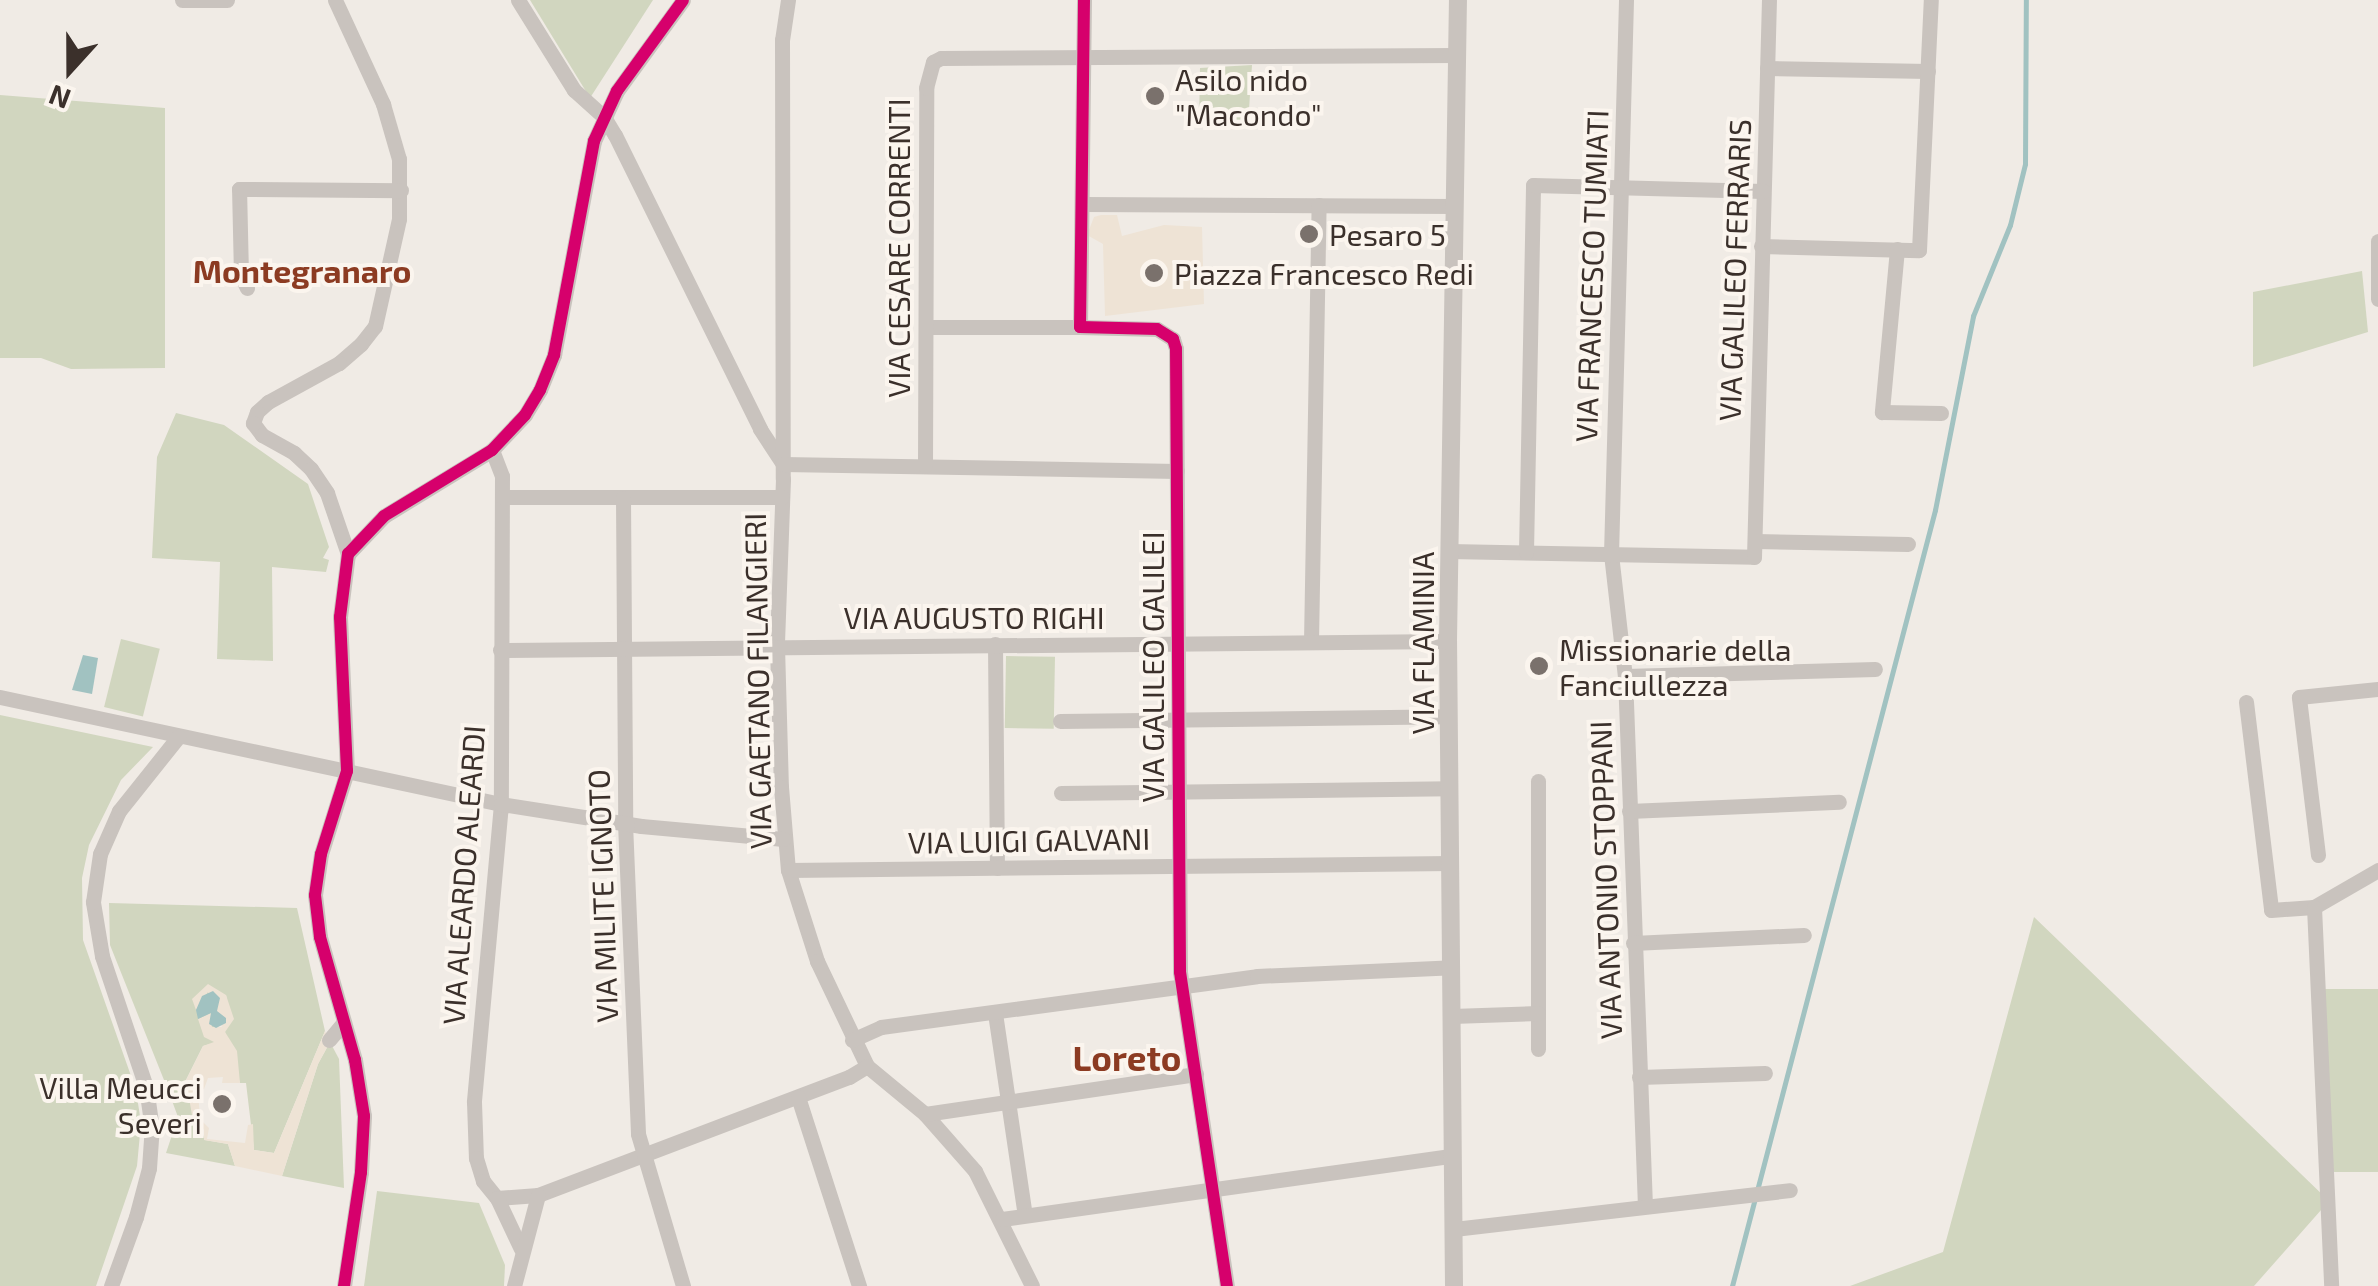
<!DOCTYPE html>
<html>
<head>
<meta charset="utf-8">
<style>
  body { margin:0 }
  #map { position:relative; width:2378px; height:1286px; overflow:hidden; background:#f0ebe5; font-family:"Exo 2",sans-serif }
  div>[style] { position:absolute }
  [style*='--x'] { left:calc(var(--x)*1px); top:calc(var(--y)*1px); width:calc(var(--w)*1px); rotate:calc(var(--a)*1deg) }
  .green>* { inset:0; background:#d1d6bf; transform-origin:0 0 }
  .plaza>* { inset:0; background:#eee3d5 }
  .water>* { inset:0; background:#a1c2c1 }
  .stream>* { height:5px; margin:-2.5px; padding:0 2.5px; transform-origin:2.5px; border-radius:2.5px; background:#a1c2c1 }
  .minor>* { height:15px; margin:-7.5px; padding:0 7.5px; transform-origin:7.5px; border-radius:7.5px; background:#c9c3be }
  .tertiary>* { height:18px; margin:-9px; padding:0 9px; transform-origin:9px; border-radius:9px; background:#c9c3be }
  .cycleway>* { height:12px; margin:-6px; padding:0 6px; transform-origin:6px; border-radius:6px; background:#d6006c }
  .dots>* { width:28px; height:28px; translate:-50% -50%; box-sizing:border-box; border:5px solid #fbf5ee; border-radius:50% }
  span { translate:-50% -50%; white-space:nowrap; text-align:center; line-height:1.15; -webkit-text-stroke:8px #fbf5ee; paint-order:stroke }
  .poi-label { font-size:30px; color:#3b302b }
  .left { translate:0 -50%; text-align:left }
  .right { translate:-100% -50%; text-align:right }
  .street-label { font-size:30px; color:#3b302b }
  .neighbourhood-label { font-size:32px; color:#8c3b22; font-weight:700 }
  .quarter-label { font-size:35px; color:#8c3b22; font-weight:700 }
  .north { position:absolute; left:20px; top:20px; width:100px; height:100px; -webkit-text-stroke:8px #fbf5ee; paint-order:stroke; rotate:201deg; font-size:28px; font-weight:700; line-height:40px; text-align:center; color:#3b302b }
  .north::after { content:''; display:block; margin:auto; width:35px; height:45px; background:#3b302b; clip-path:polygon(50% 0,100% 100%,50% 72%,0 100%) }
</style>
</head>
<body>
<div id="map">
  <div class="green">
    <div style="clip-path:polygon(530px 0,653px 0,590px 98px)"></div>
    <div style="clip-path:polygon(1252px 65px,1248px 124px,1199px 125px,1200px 68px)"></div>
    <div style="clip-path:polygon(0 95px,165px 108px,165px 368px,71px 369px,41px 358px,0 358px)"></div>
    <div style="clip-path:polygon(2362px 271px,2368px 332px,2253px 367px,2253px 292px)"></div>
    <div style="clip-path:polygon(176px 413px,224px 425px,308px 484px,329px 547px,323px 558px,329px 560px,326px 572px,272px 567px,273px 661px,217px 659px,220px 562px,152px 558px,157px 457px)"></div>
    <div style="left:121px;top:639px;width:40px;height:70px;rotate:14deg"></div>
    <div style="left:1006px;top:656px;width:49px;height:72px;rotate:1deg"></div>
    <div style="clip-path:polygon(0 715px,153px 747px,121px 780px,89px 845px,82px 878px,83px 940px,136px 1090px,141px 1123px,137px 1166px,96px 1286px,0 1286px)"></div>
    <div style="clip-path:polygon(109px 903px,297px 908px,325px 1031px,274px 1153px,254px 1150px,246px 1083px,240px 1083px,225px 1032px,229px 1011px,226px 995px,214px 1043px,203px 1046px,184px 1084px,166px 1085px,110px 945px)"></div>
    <div style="clip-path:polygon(2034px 917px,2329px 1201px,2254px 1286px,1850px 1286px,1943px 1252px)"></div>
    <div style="left:2378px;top:989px;width:183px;height:55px;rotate:90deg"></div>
    <div style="clip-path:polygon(330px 1042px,339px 1059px,344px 1188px,282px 1176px,318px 1064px)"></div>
    <div style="clip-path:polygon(175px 1089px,189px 1099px,205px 1140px,228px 1144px,235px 1166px,166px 1153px,178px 1117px,168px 1090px)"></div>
    <div style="clip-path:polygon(377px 1191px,479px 1203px,505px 1265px,504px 1286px,364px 1286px)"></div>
  </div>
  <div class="plaza">
    <div style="clip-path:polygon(1101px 215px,1117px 215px,1122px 236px,1164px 225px,1202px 227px,1204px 304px,1105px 316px,1103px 244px,1087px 235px,1094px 217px)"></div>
    <div style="clip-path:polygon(208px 984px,226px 995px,234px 1019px,225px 1032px,237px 1051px,240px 1083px,222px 1083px,223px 1077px,208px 1078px,204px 1089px,198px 1090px,200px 1119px,209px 1128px,207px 1139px,245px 1143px,248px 1125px,253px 1124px,254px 1150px,274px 1153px,325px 1031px,330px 1042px,318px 1064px,282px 1176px,235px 1166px,228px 1144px,204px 1140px,204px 1130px,192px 1115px,189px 1098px,175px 1089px,168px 1090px,166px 1085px,184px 1084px,203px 1046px,214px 1042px,204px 1037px,198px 1019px,211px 1013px,212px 1027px,222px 1027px,208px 992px,196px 1010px,192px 999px)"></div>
  </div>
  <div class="water">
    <div style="clip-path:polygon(83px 655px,98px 658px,92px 694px,72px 690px)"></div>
    <div style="clip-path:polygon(213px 991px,220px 998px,217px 1011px,226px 1018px,226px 1023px,216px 1028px,209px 1024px,211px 1013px,198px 1019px,196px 1010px,202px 996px)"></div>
  </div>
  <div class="stream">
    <div style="--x:1732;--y:1286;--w:802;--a:-75.34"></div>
    <div style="--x:1935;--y:510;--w:198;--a:-78.9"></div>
    <div style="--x:1973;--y:316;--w:98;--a:-67.9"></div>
    <div style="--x:2010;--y:225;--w:63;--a:-76.2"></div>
    <div style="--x:2025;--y:164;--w:164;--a:-89.7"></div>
  </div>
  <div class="minor">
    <div style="--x:182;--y:0;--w:45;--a:0"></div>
    <div style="--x:335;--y:0;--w:115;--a:65.2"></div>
    <div style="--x:383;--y:104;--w:57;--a:73.8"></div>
    <div style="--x:399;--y:159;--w:60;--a:90"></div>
    <div style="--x:399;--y:219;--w:110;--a:102.6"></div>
    <div style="--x:375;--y:326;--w:23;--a:128"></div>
    <div style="--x:361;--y:344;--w:29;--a:139"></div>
    <div style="--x:339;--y:363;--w:81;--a:151.2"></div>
    <div style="--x:268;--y:402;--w:15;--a:138"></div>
    <div style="--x:257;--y:412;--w:12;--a:110"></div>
    <div style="--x:253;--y:423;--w:15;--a:53"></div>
    <div style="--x:262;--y:435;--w:37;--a:29"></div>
    <div style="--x:294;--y:453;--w:23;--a:43"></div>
    <div style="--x:311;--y:469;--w:29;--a:56"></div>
    <div style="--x:327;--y:493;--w:65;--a:71"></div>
    <div style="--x:518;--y:0;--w:106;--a:58.1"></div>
    <div style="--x:574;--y:90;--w:40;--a:42"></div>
    <div style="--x:604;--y:117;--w:21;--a:59"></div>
    <div style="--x:615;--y:135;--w:328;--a:63.7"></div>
    <div style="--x:760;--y:429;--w:42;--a:56.7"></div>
    <div style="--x:788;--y:0;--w:40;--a:98.5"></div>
    <div style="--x:782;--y:40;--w:439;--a:89.9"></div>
    <div style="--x:783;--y:479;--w:167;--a:92.1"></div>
    <div style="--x:777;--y:646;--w:141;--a:88.4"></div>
    <div style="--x:781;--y:787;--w:83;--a:85.2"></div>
    <div style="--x:788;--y:870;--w:96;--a:72.3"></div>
    <div style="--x:817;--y:961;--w:116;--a:64.5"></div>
    <div style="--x:867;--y:1066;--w:75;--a:39.6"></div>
    <div style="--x:925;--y:1114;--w:76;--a:48.7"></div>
    <div style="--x:975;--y:1171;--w:128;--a:63.6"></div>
    <div style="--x:1084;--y:0;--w:327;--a:90.7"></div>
    <div style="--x:1080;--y:327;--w:77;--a:1.5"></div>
    <div style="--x:1157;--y:329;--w:19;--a:32"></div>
    <div style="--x:1173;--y:339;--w:10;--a:73"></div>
    <div style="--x:1176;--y:349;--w:623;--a:89.63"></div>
    <div style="--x:1180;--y:972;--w:317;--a:81.5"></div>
    <div style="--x:1626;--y:0;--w:554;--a:91.55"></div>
    <div style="--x:1611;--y:554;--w:123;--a:83.5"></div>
    <div style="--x:1625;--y:676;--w:530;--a:87.84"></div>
    <div style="--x:1767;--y:68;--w:161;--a:1.1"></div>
    <div style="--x:1084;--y:204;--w:370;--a:0.3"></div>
    <div style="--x:2378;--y:241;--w:58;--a:90"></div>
    <div style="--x:1761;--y:246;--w:158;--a:1.5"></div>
    <div style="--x:1919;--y:250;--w:250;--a:-87.3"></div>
    <div style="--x:1897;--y:249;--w:164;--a:95.3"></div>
    <div style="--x:1882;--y:412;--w:59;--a:1"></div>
    <div style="--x:247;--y:288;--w:14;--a:-115"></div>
    <div style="--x:241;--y:275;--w:86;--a:-91.3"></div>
    <div style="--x:239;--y:189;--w:162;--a:0.4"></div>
    <div style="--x:926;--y:327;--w:154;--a:0"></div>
    <div style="--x:492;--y:450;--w:28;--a:69"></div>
    <div style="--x:502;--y:476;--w:328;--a:90.2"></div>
    <div style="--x:501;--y:804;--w:299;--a:95.2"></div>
    <div style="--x:474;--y:1102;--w:56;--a:88"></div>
    <div style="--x:476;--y:1158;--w:24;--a:73"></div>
    <div style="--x:483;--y:1181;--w:22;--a:51"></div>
    <div style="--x:497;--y:1198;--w:41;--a:-4.2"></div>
    <div style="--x:538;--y:1195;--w:333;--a:-20.8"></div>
    <div style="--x:849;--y:1077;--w:21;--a:-31"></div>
    <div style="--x:783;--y:464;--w:394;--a:1"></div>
    <div style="--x:925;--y:466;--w:378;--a:-89.8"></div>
    <div style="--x:926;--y:88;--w:27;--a:-75"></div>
    <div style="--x:933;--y:62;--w:9;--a:-27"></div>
    <div style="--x:941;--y:58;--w:516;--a:-0.33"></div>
    <div style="--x:502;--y:497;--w:280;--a:0"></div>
    <div style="--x:623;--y:498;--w:325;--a:89.6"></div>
    <div style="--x:625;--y:823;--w:311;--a:87.6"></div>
    <div style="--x:638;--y:1134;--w:159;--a:73.5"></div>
    <div style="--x:1755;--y:541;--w:153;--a:1.1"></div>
    <div style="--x:1449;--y:551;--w:305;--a:1.1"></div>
    <div style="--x:1754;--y:557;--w:557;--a:-88.46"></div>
    <div style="--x:1526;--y:552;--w:367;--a:-88.9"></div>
    <div style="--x:1533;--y:185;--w:230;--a:1.5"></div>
    <div style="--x:1311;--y:642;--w:437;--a:-89"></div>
    <div style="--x:995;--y:644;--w:224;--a:89.5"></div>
    <div style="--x:500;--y:650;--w:948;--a:-0.54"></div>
    <div style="--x:1625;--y:676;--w:250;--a:-1.6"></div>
    <div style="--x:0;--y:697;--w:512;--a:12.06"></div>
    <div style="--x:501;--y:804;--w:142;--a:8.9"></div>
    <div style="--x:641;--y:826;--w:143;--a:5.2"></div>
    <div style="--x:2246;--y:702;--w:209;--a:83.1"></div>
    <div style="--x:2271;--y:910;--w:43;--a:-4"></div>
    <div style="--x:2314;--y:907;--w:74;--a:-30"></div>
    <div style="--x:1060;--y:721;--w:389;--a:-0.7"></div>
    <div style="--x:1538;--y:781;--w:268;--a:90"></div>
    <div style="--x:1061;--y:793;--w:389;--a:-0.7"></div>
    <div style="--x:1629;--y:811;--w:210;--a:-2.5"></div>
    <div style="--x:2318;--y:855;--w:159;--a:-96.9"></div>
    <div style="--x:2299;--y:697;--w:79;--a:-5.8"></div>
    <div style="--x:788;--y:870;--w:663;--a:-0.6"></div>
    <div style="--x:2314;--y:907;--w:379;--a:87.4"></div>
    <div style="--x:1633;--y:943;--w:171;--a:-2.7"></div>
    <div style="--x:995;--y:1013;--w:204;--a:81.6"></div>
    <div style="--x:1452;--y:1016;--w:86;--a:-2"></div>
    <div style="--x:329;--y:1040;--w:23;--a:-50"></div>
    <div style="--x:852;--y:1040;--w:32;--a:-24"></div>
    <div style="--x:881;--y:1027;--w:379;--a:-7.7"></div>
    <div style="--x:1257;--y:976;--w:195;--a:-2.6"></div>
    <div style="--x:1639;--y:1077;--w:126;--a:-1.8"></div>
    <div style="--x:798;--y:1097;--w:199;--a:72.1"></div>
    <div style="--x:925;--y:1114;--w:274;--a:-8.4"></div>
    <div style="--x:497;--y:1198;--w:56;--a:64.8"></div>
    <div style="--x:1002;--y:1219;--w:455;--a:-8"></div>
    <div style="--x:1454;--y:1229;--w:338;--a:-6.6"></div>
    <div style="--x:111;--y:1286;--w:73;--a:-70.1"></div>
    <div style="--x:136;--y:1217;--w:51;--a:-75.1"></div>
    <div style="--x:149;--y:1168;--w:39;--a:-86"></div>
    <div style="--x:152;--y:1129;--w:42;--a:-98.1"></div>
    <div style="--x:146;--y:1087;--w:138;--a:-108.6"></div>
    <div style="--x:102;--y:956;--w:55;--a:-99.5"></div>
    <div style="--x:93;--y:902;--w:49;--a:-81.7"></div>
    <div style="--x:100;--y:854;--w:47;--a:-66.2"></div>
    <div style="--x:119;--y:811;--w:95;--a:-51.4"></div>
    <div style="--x:344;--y:1286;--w:115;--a:-81.5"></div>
    <div style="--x:361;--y:1172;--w:56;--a:-86.9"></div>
    <div style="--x:364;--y:1116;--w:57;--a:-99.1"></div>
    <div style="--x:355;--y:1060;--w:128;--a:-105.9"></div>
    <div style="--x:320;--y:937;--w:42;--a:-96.8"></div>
    <div style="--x:315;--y:895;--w:41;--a:-81.7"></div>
    <div style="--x:321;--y:854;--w:87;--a:-72.6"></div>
    <div style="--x:347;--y:771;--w:154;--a:-92.6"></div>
    <div style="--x:340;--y:617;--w:64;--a:-82.8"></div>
    <div style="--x:348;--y:554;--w:52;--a:-46.5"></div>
    <div style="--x:384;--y:516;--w:127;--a:-31.4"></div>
    <div style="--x:492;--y:450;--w:48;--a:-46.7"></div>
    <div style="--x:525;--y:415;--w:29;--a:-59"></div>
    <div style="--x:540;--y:390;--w:38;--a:-68"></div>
    <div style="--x:554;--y:355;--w:218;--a:-79.4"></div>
    <div style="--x:594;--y:141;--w:55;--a:-65.3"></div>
    <div style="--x:617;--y:91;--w:112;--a:-54"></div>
    <div style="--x:514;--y:1286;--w:94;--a:-75.2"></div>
  </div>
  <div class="tertiary">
    <div style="--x:1454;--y:1286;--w:645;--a:-90.53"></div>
    <div style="--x:1448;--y:641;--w:641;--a:-89.11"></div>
  </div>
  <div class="cycleway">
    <div style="--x:1084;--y:0;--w:327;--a:90.7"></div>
    <div style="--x:1080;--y:327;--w:77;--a:1.5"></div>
    <div style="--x:1157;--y:329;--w:19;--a:32"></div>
    <div style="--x:1173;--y:339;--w:10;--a:73"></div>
    <div style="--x:1176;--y:349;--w:623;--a:89.63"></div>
    <div style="--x:1180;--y:972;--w:317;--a:81.5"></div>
    <div style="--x:344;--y:1286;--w:115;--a:-81.5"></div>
    <div style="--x:361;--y:1172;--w:56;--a:-86.9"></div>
    <div style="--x:364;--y:1116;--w:57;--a:-99.1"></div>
    <div style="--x:355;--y:1060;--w:128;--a:-105.9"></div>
    <div style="--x:320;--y:937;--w:42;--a:-96.8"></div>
    <div style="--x:315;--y:895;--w:41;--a:-81.7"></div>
    <div style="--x:321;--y:854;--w:87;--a:-72.6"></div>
    <div style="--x:347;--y:771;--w:154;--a:-92.6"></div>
    <div style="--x:340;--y:617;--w:64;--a:-82.8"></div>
    <div style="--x:348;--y:554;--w:52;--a:-46.5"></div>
    <div style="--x:384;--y:516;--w:127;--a:-31.4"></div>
    <div style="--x:492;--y:450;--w:48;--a:-46.7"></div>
    <div style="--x:525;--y:415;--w:29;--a:-59"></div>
    <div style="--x:540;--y:390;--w:38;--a:-68"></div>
    <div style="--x:554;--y:355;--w:218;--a:-79.4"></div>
    <div style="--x:594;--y:141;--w:55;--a:-65.3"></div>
    <div style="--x:617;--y:91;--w:112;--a:-54"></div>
  </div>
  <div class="dots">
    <div style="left:1155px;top:96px;background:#7a716c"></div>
    <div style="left:1309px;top:234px;background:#7a716c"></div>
    <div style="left:1154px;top:273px;background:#7a716c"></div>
    <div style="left:1539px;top:666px;background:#7a716c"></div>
    <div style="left:222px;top:1104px;background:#7a716c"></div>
  </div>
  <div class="poi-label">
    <span class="left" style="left:1175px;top:96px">Asilo nido<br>"Macondo"</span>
    <span class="left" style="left:1329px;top:234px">Pesaro 5</span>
    <span class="left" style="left:1174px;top:273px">Piazza Francesco Redi</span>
    <span class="left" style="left:1559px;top:666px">Missionarie della<br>Fanciullezza</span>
    <span class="right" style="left:202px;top:1104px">Villa Meucci<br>Severi</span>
  </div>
  <div class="street-label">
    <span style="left:898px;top:248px;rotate:-90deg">VIA CESARE CORRENTI</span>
    <span style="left:1734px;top:270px;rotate:-88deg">VIA GALILEO FERRARIS</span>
    <span style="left:1591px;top:276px;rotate:-88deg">VIA FRANCESCO TUMIATI</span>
    <span style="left:974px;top:617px">VIA AUGUSTO RIGHI</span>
    <span style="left:1422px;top:643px;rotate:-90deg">VIA FLAMINIA</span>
    <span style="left:1152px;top:667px;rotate:-90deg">VIA GALILEO GALILEI</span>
    <span style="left:757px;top:681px;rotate:-91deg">VIA GAETANO FILANGIERI</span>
    <span style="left:1029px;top:840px;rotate:-1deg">VIA LUIGI GALVANI</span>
    <span style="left:463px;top:875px;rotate:-86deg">VIA ALEARDO ALEARDI</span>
    <span style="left:1605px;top:880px;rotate:-92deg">VIA ANTONIO STOPPANI</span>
    <span style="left:602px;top:896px;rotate:-92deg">VIA MILITE IGNOTO</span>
  </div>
  <div class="neighbourhood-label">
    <span style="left:302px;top:270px">Montegranaro</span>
  </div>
  <div class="quarter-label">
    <span style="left:1127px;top:1057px">Loreto</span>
  </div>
  <div class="north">N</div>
</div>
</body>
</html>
